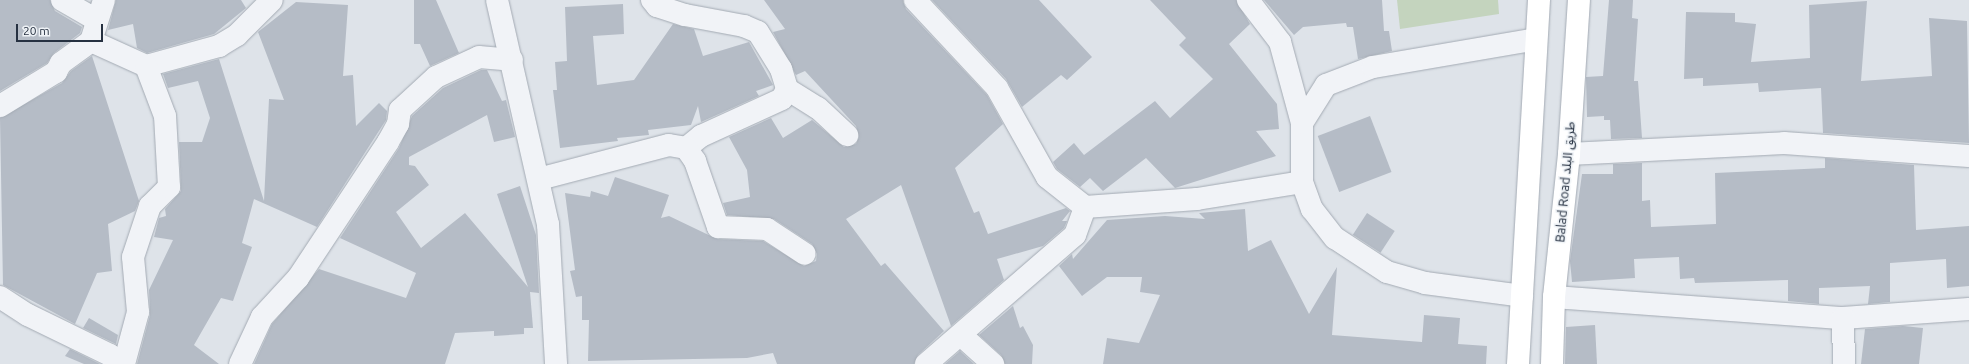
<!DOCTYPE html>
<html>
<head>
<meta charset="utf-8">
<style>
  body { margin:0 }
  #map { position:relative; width:1969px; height:364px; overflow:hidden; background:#dee3e9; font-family:Ubuntu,"Noto Sans Arabic",sans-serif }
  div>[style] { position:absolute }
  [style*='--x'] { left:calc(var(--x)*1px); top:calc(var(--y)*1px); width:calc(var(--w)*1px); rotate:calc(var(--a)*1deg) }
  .green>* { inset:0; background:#c4d4be }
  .building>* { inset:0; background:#b5bcc6; transform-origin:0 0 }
  .roads { filter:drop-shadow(0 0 1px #a3aab3) drop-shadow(0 0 1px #a3aab3) }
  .minor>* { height:22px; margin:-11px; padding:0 11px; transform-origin:11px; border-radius:11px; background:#f1f3f7 }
  .highway>* { height:22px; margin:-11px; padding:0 11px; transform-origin:11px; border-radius:11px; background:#fff }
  span { translate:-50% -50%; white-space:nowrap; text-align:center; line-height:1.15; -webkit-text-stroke:3px #eef2f6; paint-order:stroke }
  .street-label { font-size:13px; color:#263141 }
  .scale { position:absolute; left:16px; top:24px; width:87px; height:18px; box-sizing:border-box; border:2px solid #263141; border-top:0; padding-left:5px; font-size:12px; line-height:14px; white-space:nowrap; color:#263141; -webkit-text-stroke:3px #eef2f6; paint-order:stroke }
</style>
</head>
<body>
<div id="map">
  <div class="green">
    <div style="clip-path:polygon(1397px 0,1498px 0,1499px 14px,1400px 29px)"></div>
  </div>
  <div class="building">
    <div style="clip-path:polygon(0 0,50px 0,55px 11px,82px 27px,80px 33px,54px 53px,47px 63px,0 91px)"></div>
    <div style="clip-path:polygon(116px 0,241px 0,246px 8px,214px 34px,147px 53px,137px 48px,133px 24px,108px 30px)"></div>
    <div style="clip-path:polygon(414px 0,436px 0,459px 53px,430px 66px,420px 44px,414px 44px)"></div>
    <div style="clip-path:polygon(764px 0,903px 0,906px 9px,987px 95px,1003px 124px,955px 168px,974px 213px,979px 211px,988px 234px,1066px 208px,1070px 211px,1062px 221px,1067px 221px,1064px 228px,1043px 246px,997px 259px,1004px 280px,951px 326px,901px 185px,846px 219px,881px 266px,885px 263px,944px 331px,918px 355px,914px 364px,777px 364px,773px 353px,747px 358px,588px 361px,589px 320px,582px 320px,582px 296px,576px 297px,570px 271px,575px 270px,565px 193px,590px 197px,591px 191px,608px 196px,615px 177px,669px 195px,661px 218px,669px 216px,717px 239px,763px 241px,804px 266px,816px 261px,817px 254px,812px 244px,774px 219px,727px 215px,723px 203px,750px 197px,747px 170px,729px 137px,771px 118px,783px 138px,812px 120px,844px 147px,856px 144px,859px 137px,856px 126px,805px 71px,796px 75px,773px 32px,785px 29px)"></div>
    <div style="clip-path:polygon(932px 0,1039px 0,1092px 57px,1067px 80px,1061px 75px,1022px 107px,1006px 79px)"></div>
    <div style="clip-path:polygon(1150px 0,1236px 0,1250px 24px,1229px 44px,1277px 104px,1279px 129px,1256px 131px,1276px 156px,1175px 188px,1146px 158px,1103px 191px,1090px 178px,1080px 187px,1057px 169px,1053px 162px,1074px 143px,1084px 155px,1155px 101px,1170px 118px,1213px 79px,1179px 45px,1186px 38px)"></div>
    <div style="clip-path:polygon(1264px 0,1382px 0,1384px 31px,1389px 31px,1392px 51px,1358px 59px,1353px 27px,1347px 27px,1346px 23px,1303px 27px,1294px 35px)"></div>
    <div style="clip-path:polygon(1609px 0,1633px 0,1632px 18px,1638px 19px,1634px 81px,1638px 81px,1642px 138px,1611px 139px,1610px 120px,1604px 120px,1604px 116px,1587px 117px,1586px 77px,1603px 76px)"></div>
    <div style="clip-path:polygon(1867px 1px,1861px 81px,1932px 76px,1929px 18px,1967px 21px,1969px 143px,1823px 133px,1821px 88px,1759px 92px,1758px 83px,1703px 86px,1703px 78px,1684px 79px,1686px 12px,1735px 13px,1735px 22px,1756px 24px,1751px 62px,1810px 58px,1809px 5px)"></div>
    <div style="clip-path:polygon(296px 2px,348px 5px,343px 76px,353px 75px,356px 126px,379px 103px,387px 111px,386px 120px,317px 227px,254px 199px,242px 243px,252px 247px,233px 301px,221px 298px,194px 345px,219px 364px,137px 364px,150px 315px,149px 290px,173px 240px,154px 237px,159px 218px,166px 216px,165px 209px,181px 191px,179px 142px,202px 142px,210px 118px,198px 81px,168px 88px,163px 74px,219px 59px,264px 201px,269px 99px,284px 100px,258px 32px)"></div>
    <div style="clip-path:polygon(623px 4px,624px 34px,593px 36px,597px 85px,634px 80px,673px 24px,694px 29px,703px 56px,749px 42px,773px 85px,756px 91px,759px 96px,701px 122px,698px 106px,691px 125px,648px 130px,649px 135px,617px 138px,618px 141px,560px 148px,553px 90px,557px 90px,555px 62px,567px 61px,565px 7px)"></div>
    <div style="clip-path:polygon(92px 56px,139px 201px,135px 211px,108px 224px,112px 271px,97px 273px,75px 324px,3px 285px,0 118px,62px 83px,71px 71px)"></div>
    <div style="clip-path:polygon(481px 70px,487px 70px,502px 101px,506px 100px,515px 137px,494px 142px,487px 115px,409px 157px,409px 165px,415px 166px,429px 185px,396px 212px,421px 248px,465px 213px,528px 287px,497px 194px,520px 186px,536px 235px,539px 293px,530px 292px,533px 328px,524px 328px,524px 334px,494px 336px,494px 331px,455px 333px,445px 364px,254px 364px,272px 324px,319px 269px,406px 298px,416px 273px,340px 238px,399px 148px,412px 116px,443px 88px)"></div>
    <div style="left:1370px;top:116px;width:60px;height:56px;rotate:69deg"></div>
    <div style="clip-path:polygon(1825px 158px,1914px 165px,1916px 230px,1969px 226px,1969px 286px,1947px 288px,1946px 259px,1890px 263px,1890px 302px,1868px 304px,1870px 286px,1819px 288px,1819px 304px,1788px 301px,1788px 280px,1695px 283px,1694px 278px,1680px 279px,1679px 257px,1634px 259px,1635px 278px,1572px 282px,1570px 261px,1582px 174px,1613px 174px,1613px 164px,1642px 163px,1642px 201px,1650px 200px,1651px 227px,1716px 224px,1715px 173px,1825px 168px)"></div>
    <div style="clip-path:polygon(1245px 209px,1248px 251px,1271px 240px,1309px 314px,1337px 267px,1332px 335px,1422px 342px,1424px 315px,1460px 318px,1458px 344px,1487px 346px,1486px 364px,1103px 364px,1107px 338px,1139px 343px,1160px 295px,1140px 292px,1142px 277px,1107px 277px,1082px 296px,1059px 266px,1072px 254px,1073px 259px,1107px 220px,1165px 216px,1205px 219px,1199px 213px)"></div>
    <div style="left:1367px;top:213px;width:33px;height:26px;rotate:33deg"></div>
    <div style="clip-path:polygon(1013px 306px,1020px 328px,1023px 326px,1033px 345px,1032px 364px,1005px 364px,1001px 355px,979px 335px)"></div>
    <div style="clip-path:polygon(89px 318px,118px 335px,116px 344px,83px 328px)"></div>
    <div style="clip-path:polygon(1595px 325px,1597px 364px,1565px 364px,1566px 327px)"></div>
    <div style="clip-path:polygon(1903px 326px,1923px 328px,1919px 364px,1861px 364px,1865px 329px)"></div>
    <div style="clip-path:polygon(70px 349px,100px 364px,84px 364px,65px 356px)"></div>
    <div style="clip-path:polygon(960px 351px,974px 364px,945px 364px)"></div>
  </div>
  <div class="roads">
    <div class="minor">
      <div style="--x:62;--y:0;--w:39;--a:30"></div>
      <div style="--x:497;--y:0;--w:230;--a:77.2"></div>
      <div style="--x:548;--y:224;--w:140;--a:86.7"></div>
      <div style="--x:652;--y:0;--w:8;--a:50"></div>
      <div style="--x:657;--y:6;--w:29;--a:18"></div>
      <div style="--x:685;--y:15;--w:60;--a:10.6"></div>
      <div style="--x:744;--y:26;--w:15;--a:23"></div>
      <div style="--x:758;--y:32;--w:44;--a:58.1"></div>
      <div style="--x:781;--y:69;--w:21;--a:73"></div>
      <div style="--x:787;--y:89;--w:11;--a:117"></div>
      <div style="--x:782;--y:99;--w:89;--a:155.4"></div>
      <div style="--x:701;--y:136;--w:19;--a:141"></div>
      <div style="--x:915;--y:0;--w:120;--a:47"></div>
      <div style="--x:997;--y:88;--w:102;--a:60.7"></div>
      <div style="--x:1047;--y:177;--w:48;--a:38.3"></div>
      <div style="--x:1085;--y:207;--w:112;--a:-4.1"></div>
      <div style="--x:1197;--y:199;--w:106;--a:-9.2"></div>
      <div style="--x:1248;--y:0;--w:53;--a:52.7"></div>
      <div style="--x:1280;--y:42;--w:84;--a:74.8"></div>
      <div style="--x:1302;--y:123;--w:59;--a:90"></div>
      <div style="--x:1302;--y:182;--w:29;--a:70"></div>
      <div style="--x:1312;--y:209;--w:37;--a:52"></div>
      <div style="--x:1335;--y:238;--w:62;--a:33.2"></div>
      <div style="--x:1387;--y:272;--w:40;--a:16"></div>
      <div style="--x:1425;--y:283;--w:98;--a:7.6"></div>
      <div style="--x:91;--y:41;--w:43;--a:-72.4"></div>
      <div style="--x:787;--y:89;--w:36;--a:32"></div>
      <div style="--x:818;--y:108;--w:40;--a:43"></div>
      <div style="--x:0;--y:106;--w:66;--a:-31.3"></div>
      <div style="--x:56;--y:72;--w:10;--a:-61"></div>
      <div style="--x:61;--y:63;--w:37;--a:-36"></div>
      <div style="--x:91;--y:41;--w:60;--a:24.4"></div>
      <div style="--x:146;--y:66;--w:76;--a:-15.3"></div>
      <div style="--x:219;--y:46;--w:21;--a:-31"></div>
      <div style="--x:237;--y:35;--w:49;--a:-45"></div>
      <div style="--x:1302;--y:123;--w:45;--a:-57.7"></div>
      <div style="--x:1326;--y:85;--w:50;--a:-21"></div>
      <div style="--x:1373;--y:67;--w:165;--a:-9.7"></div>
      <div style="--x:1569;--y:154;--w:215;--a:-2.9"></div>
      <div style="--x:1784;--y:143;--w:185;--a:4"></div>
      <div style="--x:539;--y:179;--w:134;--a:-14.7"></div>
      <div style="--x:669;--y:145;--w:17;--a:10"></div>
      <div style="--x:686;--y:148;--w:16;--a:55"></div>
      <div style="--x:695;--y:161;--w:70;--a:70.8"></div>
      <div style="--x:718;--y:227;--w:49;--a:2.3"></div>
      <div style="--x:767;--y:229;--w:45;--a:33.3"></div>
      <div style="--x:0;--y:297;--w:33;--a:33"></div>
      <div style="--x:28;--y:315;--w:91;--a:26"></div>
      <div style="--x:110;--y:355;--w:12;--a:48"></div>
      <div style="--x:1554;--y:297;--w:290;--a:4.2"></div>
      <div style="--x:1843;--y:318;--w:126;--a:-4.1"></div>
      <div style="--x:1843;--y:318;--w:46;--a:88.8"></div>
      <div style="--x:962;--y:336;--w:42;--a:42.1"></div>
      <div style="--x:124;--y:364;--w:54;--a:-74.9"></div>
      <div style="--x:138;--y:312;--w:55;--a:-95.2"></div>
      <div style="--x:133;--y:257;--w:54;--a:-71.6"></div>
      <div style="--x:150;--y:206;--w:27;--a:-45"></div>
      <div style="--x:169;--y:187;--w:71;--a:-93.2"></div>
      <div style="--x:165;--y:116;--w:53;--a:-110.8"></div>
      <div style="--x:240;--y:364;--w:52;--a:-64.9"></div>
      <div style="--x:262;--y:317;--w:53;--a:-47.3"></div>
      <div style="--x:298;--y:278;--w:163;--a:-56.5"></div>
      <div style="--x:388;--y:142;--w:21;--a:-61"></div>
      <div style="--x:398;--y:124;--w:14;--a:-82"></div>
      <div style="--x:400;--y:110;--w:49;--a:-42.5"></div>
      <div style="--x:436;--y:77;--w:47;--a:-24.9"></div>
      <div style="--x:479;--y:57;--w:33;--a:5"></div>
      <div style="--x:926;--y:364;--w:197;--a:-40.9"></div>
      <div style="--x:1075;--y:235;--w:30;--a:-70"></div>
    </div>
    <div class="highway">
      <div style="--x:1518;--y:364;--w:365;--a:-86.7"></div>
      <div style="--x:1552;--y:364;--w:67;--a:-88.3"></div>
      <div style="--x:1554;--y:297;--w:144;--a:-84"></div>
      <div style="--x:1569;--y:154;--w:154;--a:-86.3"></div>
    </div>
  </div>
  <div class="street-label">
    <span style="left:1565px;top:182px;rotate:-85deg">Balad Road طريق البلد</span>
  </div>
  <div class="scale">20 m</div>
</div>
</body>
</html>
